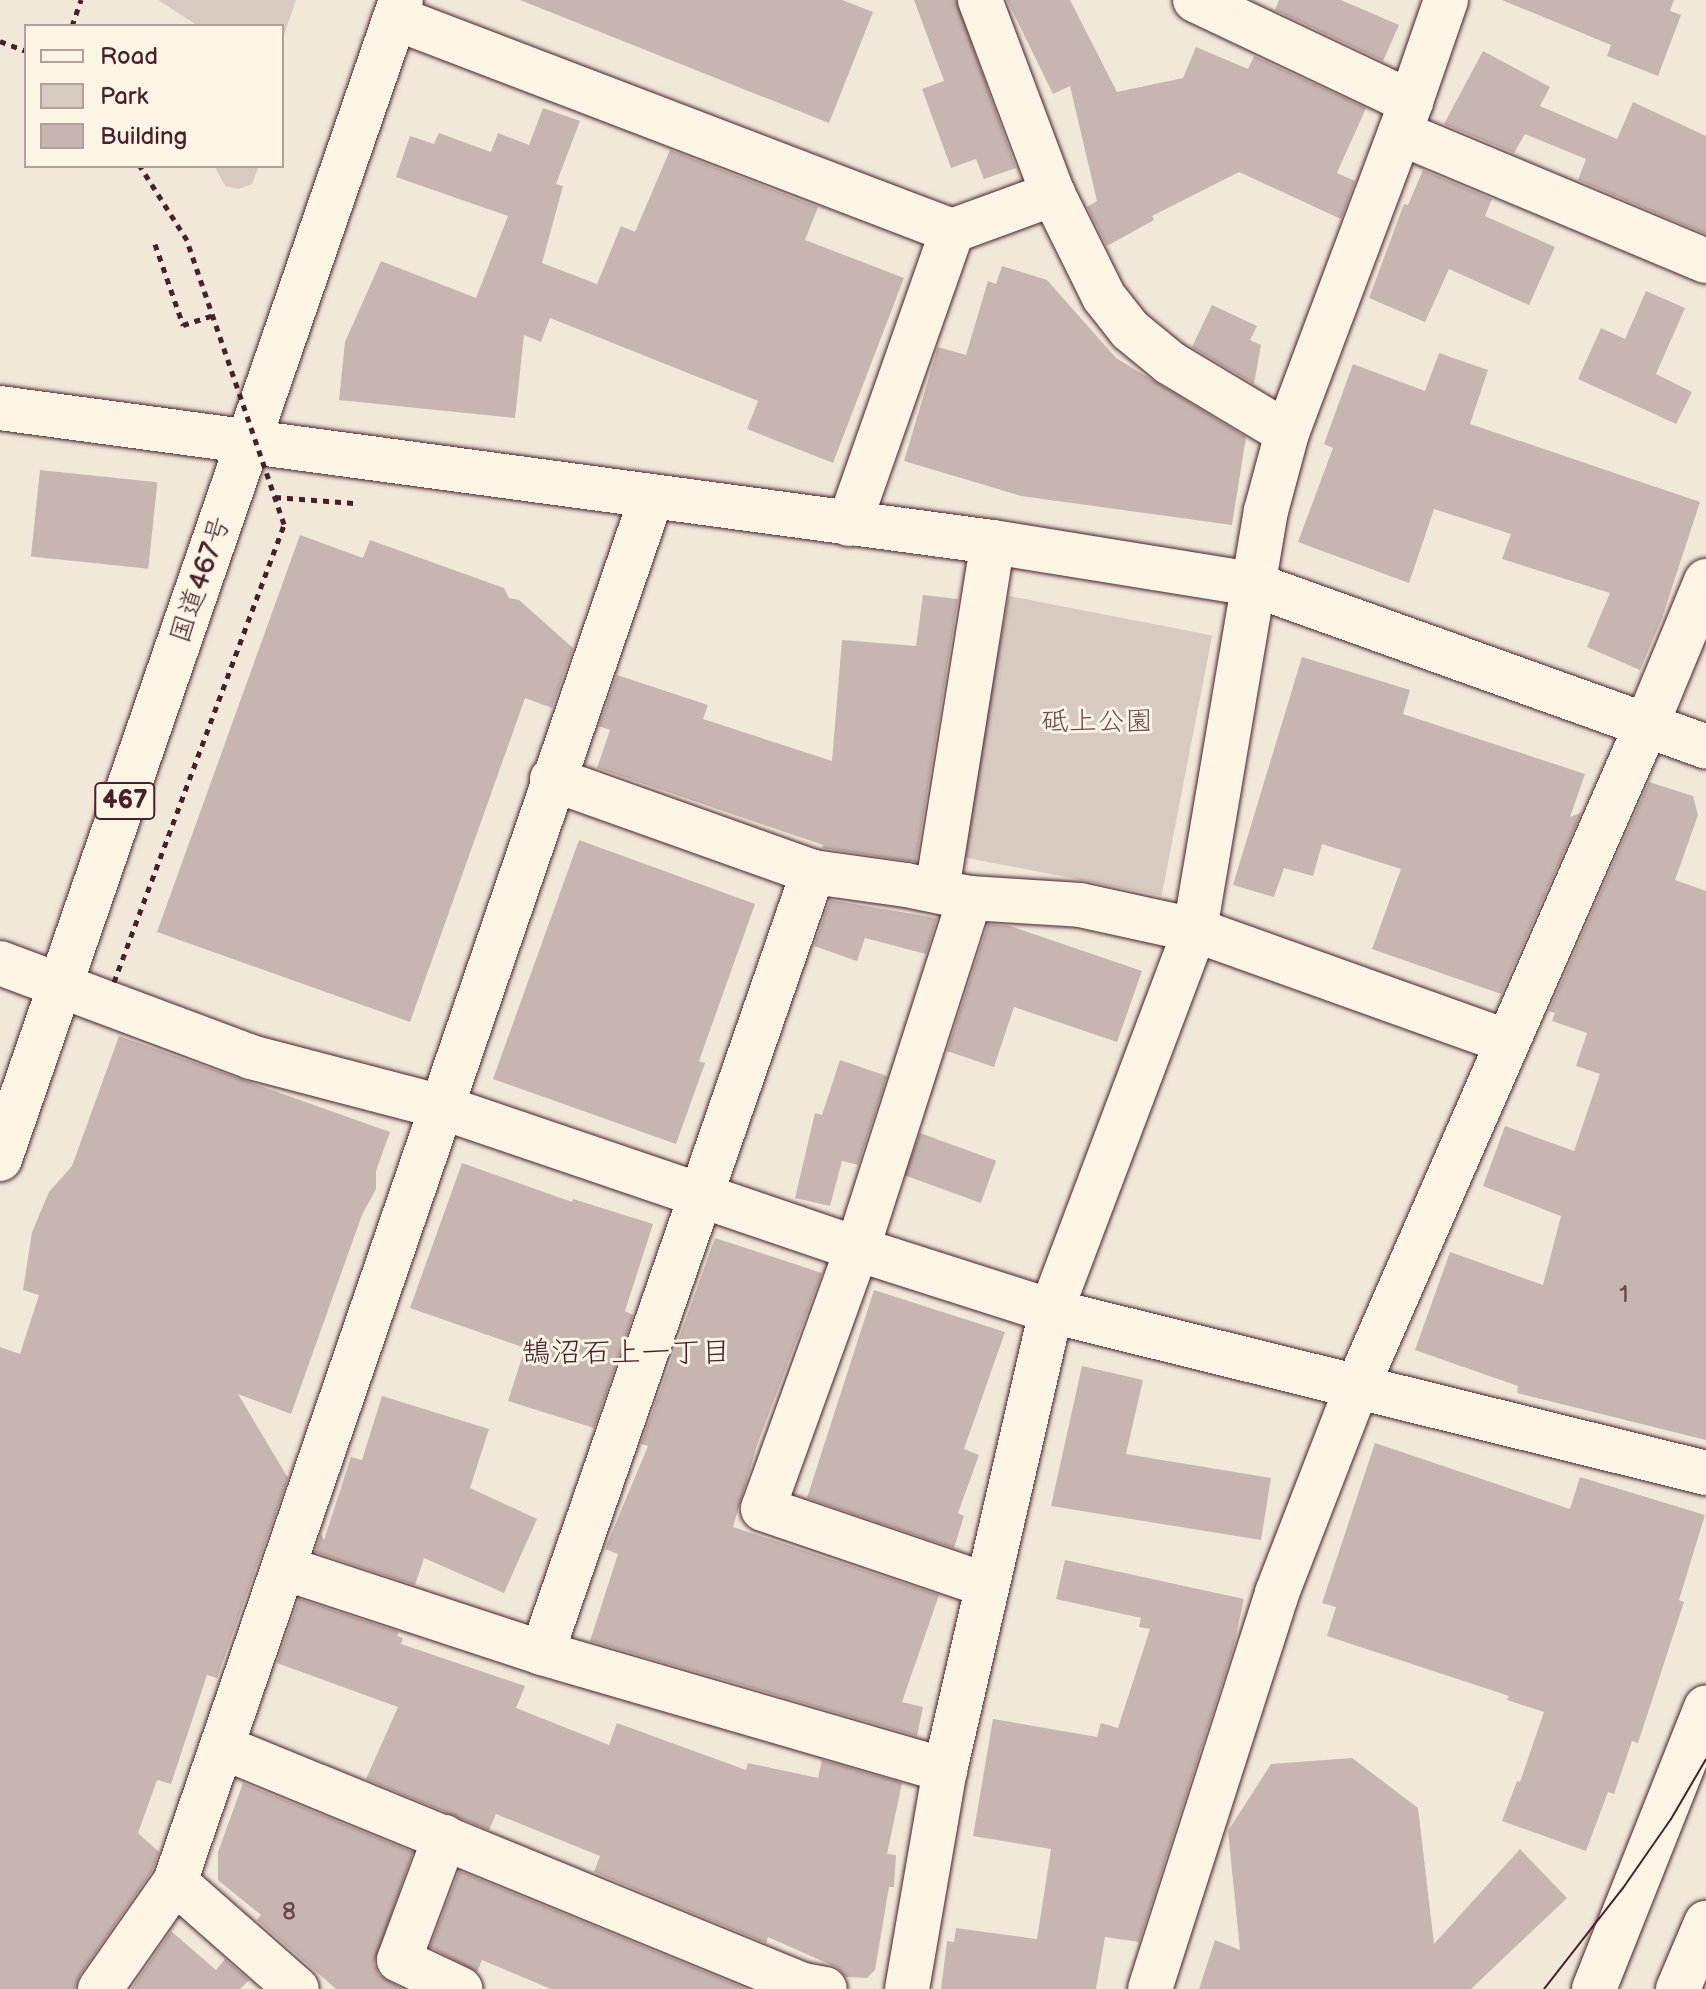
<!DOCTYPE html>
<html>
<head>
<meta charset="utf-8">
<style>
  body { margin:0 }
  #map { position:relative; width:1706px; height:1989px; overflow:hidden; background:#f1e8da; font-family:"Balsamiq Sans","Klee One",sans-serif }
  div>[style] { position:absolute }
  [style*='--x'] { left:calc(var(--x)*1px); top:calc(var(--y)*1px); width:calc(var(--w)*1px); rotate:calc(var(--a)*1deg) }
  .green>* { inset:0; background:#d8cac0; transform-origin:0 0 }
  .building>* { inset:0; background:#c7b6af; transform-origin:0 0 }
  .path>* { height:5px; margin-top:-2.5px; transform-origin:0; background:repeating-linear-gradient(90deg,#4a1f2b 0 6px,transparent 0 12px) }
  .roads { filter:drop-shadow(0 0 2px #4a1f2b) drop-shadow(0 0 2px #4a1f2b) }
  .minor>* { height:44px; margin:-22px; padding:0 22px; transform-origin:22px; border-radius:22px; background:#fcf5e5 }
  .highway>* { height:44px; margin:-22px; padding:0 22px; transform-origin:22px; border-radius:22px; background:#fcf5e5 }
  .tram>* { height:2px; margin:-1px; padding:0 1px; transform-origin:1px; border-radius:1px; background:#4a1f2b }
  .path-bridge>* { height:5px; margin-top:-2.5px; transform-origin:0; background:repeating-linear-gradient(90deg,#4a1f2b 0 6px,transparent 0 12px) }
  span { translate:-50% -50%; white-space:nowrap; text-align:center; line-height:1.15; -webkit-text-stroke:6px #fcf5e5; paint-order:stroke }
  .number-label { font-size:24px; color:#69454c }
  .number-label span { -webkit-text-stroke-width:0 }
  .shield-label span { padding:2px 6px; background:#fcf5e5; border:2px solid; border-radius:6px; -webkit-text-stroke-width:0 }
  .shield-label { font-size:26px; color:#4a1f2b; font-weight:700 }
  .street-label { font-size:28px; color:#4a1f2b }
  .park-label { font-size:28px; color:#6e4a50 }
  .neighbourhood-label { font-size:30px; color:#4a1f2b }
  .legend { position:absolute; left:24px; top:24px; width:260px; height:144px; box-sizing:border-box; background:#fcf5e5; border:2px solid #b59f9b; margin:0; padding:10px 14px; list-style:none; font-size:24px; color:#4a1f2b }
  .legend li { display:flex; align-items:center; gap:16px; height:40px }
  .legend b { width:40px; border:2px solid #b59f9b }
</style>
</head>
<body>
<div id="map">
  <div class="green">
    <div style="clip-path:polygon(158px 0,296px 0,282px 41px,282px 26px,198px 26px)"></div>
    <div style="clip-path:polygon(259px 166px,252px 184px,239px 189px,225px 186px,215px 167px)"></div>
    <div style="left:1009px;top:596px;width:207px;height:265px;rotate:11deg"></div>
  </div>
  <div class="building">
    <div style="clip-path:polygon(520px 0,842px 0,873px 12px,829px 123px)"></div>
    <div style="clip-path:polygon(914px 0,956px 0,1016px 168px,984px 179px,976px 159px,951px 168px,922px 89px,944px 81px)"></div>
    <div style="clip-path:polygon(1007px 0,1070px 0,1117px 92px,1183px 78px,1196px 47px,1248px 69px,1254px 56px,1366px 108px,1337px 173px,1355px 181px,1341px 219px,1239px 172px,1152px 216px,1154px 220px,1107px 246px,1087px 207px,1097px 201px,1070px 86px,1053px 94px)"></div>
    <div style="clip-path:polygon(1279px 0,1341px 0,1399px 25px,1383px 61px,1275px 10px)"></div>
    <div style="clip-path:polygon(1502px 0,1674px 0,1670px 11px,1681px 15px,1658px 76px,1607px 56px,1611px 45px)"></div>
    <div style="clip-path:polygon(1483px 51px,1550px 87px,1540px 106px,1617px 139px,1633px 102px,1706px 136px,1706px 234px,1578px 180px,1586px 159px,1525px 134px,1514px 153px,1444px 124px)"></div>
    <div style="clip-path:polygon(543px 108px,580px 121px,556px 184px,563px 186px,542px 263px,597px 284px,621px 226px,635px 232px,670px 150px,818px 207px,805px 240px,904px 278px,833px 463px,747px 429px,758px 401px,550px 318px,541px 342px,524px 335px,515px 418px,339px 400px,345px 342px,381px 261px,476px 298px,508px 216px,396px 177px,410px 136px,434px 144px,439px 133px,491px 152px,498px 133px,529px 145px)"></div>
    <div style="clip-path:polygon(1423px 170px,1492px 199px,1485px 216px,1555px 247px,1529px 305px,1449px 269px,1425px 322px,1369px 298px,1404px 204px,1408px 205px)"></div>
    <div style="clip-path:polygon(1002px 266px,1047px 280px,1116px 358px,1246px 437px,1232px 525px,1021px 496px,904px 461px,938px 347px,966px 355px,988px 281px,996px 284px)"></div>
    <div style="clip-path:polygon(1646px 291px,1685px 308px,1656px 374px,1692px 392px,1676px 424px,1578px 379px,1601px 328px,1625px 339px)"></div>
    <div style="clip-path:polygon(1212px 305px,1257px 326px,1250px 340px,1261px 345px,1254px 384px,1192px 347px)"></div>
    <div style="clip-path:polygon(1439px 353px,1488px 370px,1470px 424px,1700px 502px,1662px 618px,1640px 670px,1587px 647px,1610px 593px,1502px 559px,1511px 534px,1434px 509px,1409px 583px,1298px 542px,1333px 448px,1324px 444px,1353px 364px,1425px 391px)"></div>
    <div style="left:40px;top:470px;width:118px;height:87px;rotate:6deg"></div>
    <div style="clip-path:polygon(300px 535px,363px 558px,370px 540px,504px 588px,509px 598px,519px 600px,573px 648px,552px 708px,525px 698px,410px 1022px,157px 932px)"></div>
    <div style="clip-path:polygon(923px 595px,958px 599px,916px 862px,822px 848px,823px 845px,597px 768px,610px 730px,599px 726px,617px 675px,708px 705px,703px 719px,832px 761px,842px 640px,916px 646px)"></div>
    <div style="clip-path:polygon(1302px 657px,1410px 690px,1403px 714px,1585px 774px,1570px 817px,1581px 813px,1501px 994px,1372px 949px,1401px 869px,1322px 844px,1313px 876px,1284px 868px,1274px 897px,1233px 885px)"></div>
    <div style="clip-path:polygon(1649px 782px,1693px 796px,1698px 815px,1675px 880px,1706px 891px,1706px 1440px,1517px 1393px,1518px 1386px,1415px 1350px,1450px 1252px,1543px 1285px,1561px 1216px,1483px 1186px,1505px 1126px,1574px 1151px,1600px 1074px,1576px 1066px,1587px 1033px,1552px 1021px,1555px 1013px,1549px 1011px)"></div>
    <div style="clip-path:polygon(579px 840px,755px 904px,699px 1061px,705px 1063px,676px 1144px,493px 1079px)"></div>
    <div style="clip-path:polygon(830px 900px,937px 918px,926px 954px,865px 938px,857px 961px,814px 946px)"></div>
    <div style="clip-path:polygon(988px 924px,1010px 926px,1142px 971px,1117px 1042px,1014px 1007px,994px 1067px,947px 1051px)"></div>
    <div style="clip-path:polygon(119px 1036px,390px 1132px,376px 1171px,376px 1189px,362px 1215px,291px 1414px,238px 1394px,288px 1478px,217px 1678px,207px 1675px,171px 1784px,157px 1780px,138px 1833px,159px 1852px,152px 1871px,80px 1975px,75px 1989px,0 1989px,0 1347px,20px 1354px,39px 1295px,23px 1290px,32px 1232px,49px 1192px,72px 1166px)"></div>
    <div style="clip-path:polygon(840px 1060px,887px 1076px,858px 1165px,842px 1161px,830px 1206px,795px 1198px,815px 1113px,822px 1115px)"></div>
    <div style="left:920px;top:1133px;width:81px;height:45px;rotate:20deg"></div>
    <div style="clip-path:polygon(462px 1163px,572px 1202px,573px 1199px,653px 1224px,625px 1311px,633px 1315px,594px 1428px,508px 1401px,525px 1348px,410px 1308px)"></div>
    <div style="clip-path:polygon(715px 1238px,822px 1273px,757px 1445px,733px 1527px,939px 1595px,902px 1702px,923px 1707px,917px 1736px,590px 1641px,618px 1554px,605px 1549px,648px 1446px,641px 1444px)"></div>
    <div style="clip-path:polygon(874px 1290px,1005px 1332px,964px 1449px,979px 1455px,958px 1513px,964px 1516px,954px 1548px,807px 1498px)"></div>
    <div style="clip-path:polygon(1082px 1366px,1143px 1380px,1126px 1454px,1271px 1478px,1261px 1540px,1051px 1506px)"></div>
    <div style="clip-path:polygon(382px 1396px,489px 1429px,470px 1488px,537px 1519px,504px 1593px,424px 1558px,415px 1585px,315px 1552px,321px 1534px,324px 1540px,351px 1457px,362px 1460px)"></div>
    <div style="clip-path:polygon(1375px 1443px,1570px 1509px,1580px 1477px,1705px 1515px,1679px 1600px,1684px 1602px,1638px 1743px,1632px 1741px,1614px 1794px,1608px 1792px,1586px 1851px,1502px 1821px,1517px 1781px,1520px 1782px,1544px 1712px,1507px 1700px,1509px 1696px,1327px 1636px,1336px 1607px,1322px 1603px)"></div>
    <div style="clip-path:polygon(1065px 1560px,1244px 1599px,1233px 1649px,1139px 1942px,1105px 1937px,1096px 1989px,941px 1989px,947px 1941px,954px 1942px,956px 1928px,1037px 1939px,1051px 1849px,973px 1836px,993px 1719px,1097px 1737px,1101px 1723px,1118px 1728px,1150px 1629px,1139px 1627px,1141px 1618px,1056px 1599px)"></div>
    <div style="clip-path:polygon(299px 1599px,399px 1632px,397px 1636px,403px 1638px,401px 1644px,525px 1686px,516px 1708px,609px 1745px,617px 1723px,746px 1770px,748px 1763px,818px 1778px,822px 1760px,902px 1783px,887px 1854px,896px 1855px,894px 1887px,889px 1887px,875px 1970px,867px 1978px,846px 1977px,838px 1968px,768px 1937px,766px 1943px,594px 1872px,600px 1856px,496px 1814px,489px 1830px,366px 1779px,398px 1707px,277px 1663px)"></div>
    <div style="clip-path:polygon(1352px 1758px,1418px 1808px,1434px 1944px,1520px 1849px,1567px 1898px,1471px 1989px,1199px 1989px,1215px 1940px,1240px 1950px,1228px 1831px,1271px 1764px)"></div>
    <div style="clip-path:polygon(243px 1783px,413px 1852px,374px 1963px,379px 1975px,402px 1989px,336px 1989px,257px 1920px,261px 1915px,218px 1880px,218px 1852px)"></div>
    <div style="clip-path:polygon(459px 1871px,747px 1989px,551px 1989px,482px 1960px,477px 1972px,430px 1947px)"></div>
    <div style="clip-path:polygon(171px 1931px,216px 1970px,225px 1959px,249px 1980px,240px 1989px,131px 1989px)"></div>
  </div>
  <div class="path">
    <div style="--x:72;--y:26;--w:28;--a:-71"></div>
    <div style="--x:0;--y:41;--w:28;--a:21"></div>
    <div style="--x:155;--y:244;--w:86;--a:70.9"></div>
    <div style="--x:183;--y:325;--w:32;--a:-18"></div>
    <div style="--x:275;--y:497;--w:79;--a:4.3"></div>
  </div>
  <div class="roads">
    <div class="minor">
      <div style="--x:980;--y:0;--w:207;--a:69.4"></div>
      <div style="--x:1053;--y:194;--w:115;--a:63.7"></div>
      <div style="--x:1104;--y:297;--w:42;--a:51.8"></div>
      <div style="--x:1130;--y:330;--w:52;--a:39.5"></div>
      <div style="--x:1170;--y:363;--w:136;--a:30.9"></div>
      <div style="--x:1195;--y:0;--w:239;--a:25.3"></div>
      <div style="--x:395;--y:18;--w:596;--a:20.93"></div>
      <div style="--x:952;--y:231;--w:108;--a:-20.1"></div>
      <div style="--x:1400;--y:133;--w:332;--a:22.7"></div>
      <div style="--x:0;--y:408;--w:1002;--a:7.69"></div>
      <div style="--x:993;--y:542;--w:262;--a:9.2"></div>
      <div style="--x:1252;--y:584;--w:482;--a:19.7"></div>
      <div style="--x:849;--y:524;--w:311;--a:-70.6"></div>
      <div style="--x:552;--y:779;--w:277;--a:19.6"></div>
      <div style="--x:813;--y:872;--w:94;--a:8"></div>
      <div style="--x:906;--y:885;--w:65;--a:11.5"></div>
      <div style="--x:970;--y:898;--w:110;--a:3.6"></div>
      <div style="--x:1080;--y:905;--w:118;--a:12.3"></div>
      <div style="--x:1195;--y:930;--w:332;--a:19.7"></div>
      <div style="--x:937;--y:890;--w:352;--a:-80.9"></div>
      <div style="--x:970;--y:898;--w:369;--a:107.8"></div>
      <div style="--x:857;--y:1249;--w:276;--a:109.9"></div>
      <div style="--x:763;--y:1509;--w:236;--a:18.8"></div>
      <div style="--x:0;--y:963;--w:268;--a:20.5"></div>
      <div style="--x:251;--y:1057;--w:196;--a:14.7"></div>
      <div style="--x:441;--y:1107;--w:440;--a:18.8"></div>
      <div style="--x:857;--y:1249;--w:204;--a:17.7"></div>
      <div style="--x:1051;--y:1311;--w:675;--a:13.89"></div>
      <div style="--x:284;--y:1568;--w:272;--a:18.2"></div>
      <div style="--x:542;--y:1653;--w:420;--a:16.2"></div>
      <div style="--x:542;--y:1653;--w:827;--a:-70.86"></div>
      <div style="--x:222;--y:1747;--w:628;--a:22.28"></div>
      <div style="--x:803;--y:1985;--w:22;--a:10"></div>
      <div style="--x:445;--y:1837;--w:131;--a:110.5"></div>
      <div style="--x:399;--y:1960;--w:68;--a:25.4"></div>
      <div style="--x:175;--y:1882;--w:162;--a:41.3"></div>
      <div style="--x:100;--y:1989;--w:131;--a:-55"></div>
      <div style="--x:175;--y:1882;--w:1463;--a:-71.01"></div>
      <div style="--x:907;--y:1989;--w:222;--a:-80.2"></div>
      <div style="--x:945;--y:1770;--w:471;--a:-77"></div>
      <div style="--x:1051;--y:1311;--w:407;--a:-69.3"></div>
      <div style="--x:1195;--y:930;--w:425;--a:-80.4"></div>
      <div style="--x:1266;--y:511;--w:81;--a:-74.9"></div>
      <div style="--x:1287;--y:433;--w:321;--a:-69.4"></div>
      <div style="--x:1400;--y:133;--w:141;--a:-70.9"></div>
      <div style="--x:1150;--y:1989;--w:416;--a:-72.2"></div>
      <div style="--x:1277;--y:1593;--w:221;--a:-68.8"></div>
      <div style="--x:1357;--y:1387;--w:721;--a:-66.38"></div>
      <div style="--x:1646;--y:726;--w:157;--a:-67.5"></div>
      <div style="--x:1594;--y:1989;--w:303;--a:-68.3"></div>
      <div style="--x:1678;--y:1989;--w:72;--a:-67"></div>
    </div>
    <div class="highway">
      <div style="--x:0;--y:1159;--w:1226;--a:-70.91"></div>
    </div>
  </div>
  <div class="tram">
    <div style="--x:1544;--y:1989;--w:128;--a:-52"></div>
    <div style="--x:1623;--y:1888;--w:84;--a:-55.2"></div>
    <div style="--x:1671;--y:1819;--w:69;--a:-59.7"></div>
  </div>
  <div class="path-bridge">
    <div style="--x:114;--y:982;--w:489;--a:-69.6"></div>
    <div style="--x:284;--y:524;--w:300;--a:-108.9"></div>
    <div style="--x:187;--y:240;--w:88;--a:-122.4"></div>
  </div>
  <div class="number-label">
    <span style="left:1624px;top:1295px">1</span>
    <span style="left:289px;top:1912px">8</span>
  </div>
  <div class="shield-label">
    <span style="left:125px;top:801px">467</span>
  </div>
  <div class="street-label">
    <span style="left:201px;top:580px;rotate:-71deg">国道467号</span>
  </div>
  <div class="park-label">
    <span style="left:1097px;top:722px">砥上公園</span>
  </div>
  <div class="neighbourhood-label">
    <span style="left:626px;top:1353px">鵠沼石上一丁目</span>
  </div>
  <ul class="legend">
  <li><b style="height:10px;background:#fcf5e5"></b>Road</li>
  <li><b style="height:22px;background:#d8cac0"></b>Park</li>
  <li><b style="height:22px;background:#c7b6af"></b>Building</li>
  </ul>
</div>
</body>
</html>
